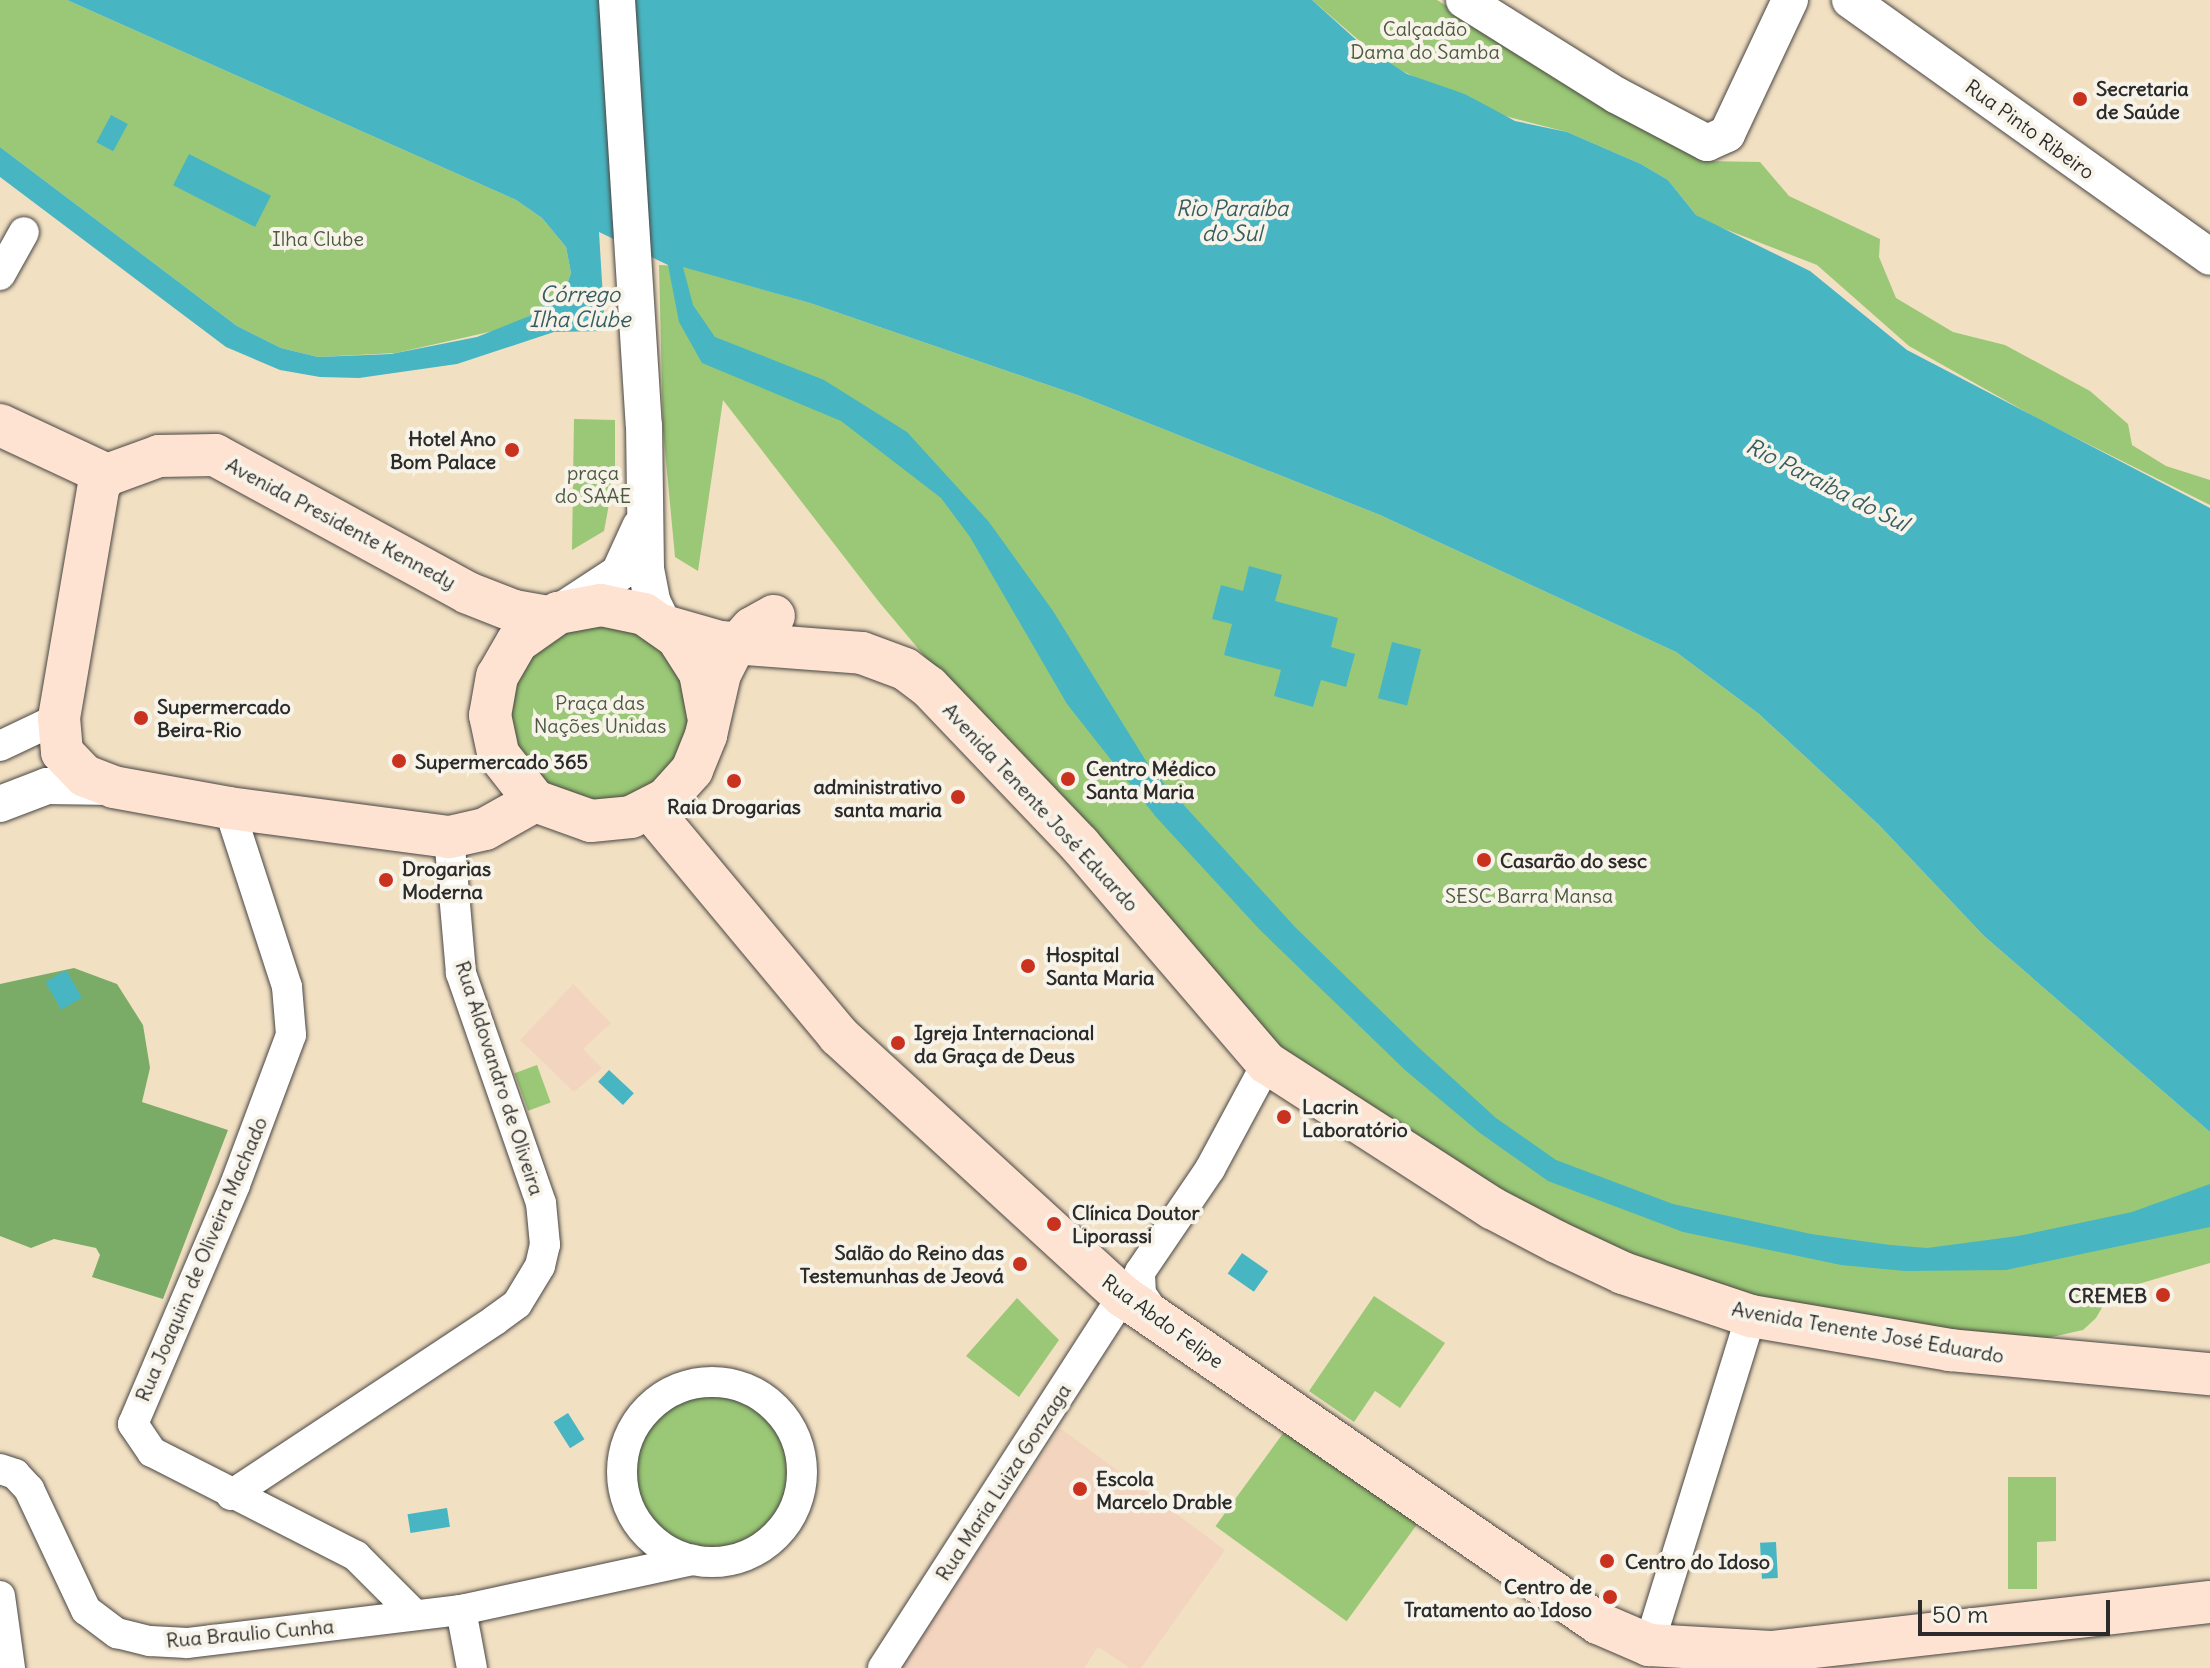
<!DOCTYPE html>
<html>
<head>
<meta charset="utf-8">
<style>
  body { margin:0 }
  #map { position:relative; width:2210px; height:1668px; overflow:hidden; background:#f2e0c3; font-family:Delius,sans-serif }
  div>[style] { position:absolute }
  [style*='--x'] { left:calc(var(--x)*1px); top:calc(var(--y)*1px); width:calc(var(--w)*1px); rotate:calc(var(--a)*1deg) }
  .built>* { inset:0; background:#f3d4bf }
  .green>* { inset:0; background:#9ac876; transform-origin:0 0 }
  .round { border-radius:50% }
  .forest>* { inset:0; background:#7bac67 }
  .water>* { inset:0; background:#48b6c2; transform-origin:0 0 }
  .roads { filter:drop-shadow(0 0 2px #494642) drop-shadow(0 0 2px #494642) }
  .minor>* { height:30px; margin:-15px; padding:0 15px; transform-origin:15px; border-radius:15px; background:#fff }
  .minor>.ring { margin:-15px; padding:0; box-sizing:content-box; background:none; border:30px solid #fff; border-radius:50% }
  .tertiary>* { height:36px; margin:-18px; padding:0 18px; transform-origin:18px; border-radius:18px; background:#fff }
  .secondary>* { height:42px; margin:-21px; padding:0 21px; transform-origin:21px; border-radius:21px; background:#fee3d2 }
  .dots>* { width:22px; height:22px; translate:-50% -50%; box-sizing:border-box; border:4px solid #f7f3e8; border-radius:50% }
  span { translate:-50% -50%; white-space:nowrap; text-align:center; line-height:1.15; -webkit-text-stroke:8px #f7f3e8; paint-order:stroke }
  .park-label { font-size:20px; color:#4c5a42 }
  .poi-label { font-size:20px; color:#2b2b2b; font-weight:700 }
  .left { translate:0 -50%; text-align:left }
  .right { translate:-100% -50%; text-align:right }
  .street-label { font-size:20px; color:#2b2b2b }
  .water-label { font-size:22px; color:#355c60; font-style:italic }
  .scale { position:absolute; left:1918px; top:1600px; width:192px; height:36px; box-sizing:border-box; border:4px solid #2b2b2b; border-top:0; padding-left:10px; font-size:24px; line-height:28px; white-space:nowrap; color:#2b2b2b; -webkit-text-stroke:6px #f7f3e8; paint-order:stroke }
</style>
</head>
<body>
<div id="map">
  <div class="built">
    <div style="clip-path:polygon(573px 984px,611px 1023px,583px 1049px,602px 1068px,574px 1092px,520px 1040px)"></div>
    <div style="clip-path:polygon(1060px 1428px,1225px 1550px,1141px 1668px,1130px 1668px,1098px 1647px,1084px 1668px,898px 1668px)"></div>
  </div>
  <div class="green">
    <div style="clip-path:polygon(0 0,67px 0,516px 200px,542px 218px,566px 247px,571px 273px,566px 287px,532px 315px,502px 329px,396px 353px,318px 357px,281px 348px,237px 326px,0 147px)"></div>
    <div style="clip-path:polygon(1312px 0,1437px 0,1704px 161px,1760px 162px,1789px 196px,1880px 239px,1879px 257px,1896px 298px,1953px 332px,2005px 345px,2090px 391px,2128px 424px,2132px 445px,2166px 466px,2210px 480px,2210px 505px,2040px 420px,1909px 346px,1817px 265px,1712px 224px,1696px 215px,1668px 180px,1641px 164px,1567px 132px,1501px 115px,1465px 94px,1426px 83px,1383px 61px)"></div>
    <div style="clip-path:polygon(659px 265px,682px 266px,810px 303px,1080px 396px,1380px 515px,1676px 652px,1759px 714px,1879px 825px,1984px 936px,2210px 1132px,2210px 1263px,2111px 1292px,2096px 1318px,2083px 1330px,2034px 1341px,1694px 1297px,1322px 1100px,1106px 872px,879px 602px,723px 400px,698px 571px,675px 557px,663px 429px)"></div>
    <div style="clip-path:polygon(574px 419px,615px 420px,615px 472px,604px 531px,572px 550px)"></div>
    <div style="clip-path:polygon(606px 617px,680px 657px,689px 672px,688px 758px,621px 811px,537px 791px,501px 713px,540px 637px)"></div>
    <div style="left:537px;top:1065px;width:40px;height:24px;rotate:70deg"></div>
    <div style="clip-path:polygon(1374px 1296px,1445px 1343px,1400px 1408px,1375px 1391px,1354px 1422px,1309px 1391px)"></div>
    <div style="clip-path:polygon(1017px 1298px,1059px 1340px,1019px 1397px,966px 1356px)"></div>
    <div class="round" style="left:629px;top:1388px;width:166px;height:166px"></div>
    <div style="left:1289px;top:1425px;width:162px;height:125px;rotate:36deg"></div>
    <div style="clip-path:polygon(2008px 1477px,2056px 1477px,2056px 1541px,2037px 1542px,2037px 1589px,2008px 1589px)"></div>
  </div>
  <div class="forest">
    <div style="clip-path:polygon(74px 968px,117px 984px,143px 1025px,150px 1068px,142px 1102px,228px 1130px,163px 1299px,92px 1277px,100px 1255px,96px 1248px,54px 1239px,31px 1248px,0 1236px,0 984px)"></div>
  </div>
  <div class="water">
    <div style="clip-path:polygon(67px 0,1312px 0,1362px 45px,1407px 74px,1465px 94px,1515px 121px,1567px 132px,1641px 164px,1668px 180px,1696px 215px,1810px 271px,1907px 350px,2210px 508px,2210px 1132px,1984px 936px,1879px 825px,1759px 714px,1676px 652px,1380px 515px,1080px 396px,810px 303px,683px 267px,693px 305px,715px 337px,824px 380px,907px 432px,989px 522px,1053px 611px,1151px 769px,1295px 927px,1417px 1046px,1496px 1118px,1556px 1160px,1673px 1204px,1811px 1234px,1890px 1245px,1927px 1248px,2018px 1236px,2132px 1212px,2210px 1184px,2210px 1227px,2006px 1270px,1905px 1271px,1841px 1265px,1683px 1232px,1548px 1181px,1480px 1133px,1405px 1070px,1260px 930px,1156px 817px,1067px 704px,970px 537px,941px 498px,841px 421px,702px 363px,679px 322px,668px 265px,599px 232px,605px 331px,554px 332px,457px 364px,359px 378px,320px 377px,280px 370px,226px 347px,0 177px,0 147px,237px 326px,281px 348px,318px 357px,391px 354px,477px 337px,532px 315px,566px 287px,571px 273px,566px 247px,542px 218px,516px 200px)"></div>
    <div style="left:111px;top:115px;width:19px;height:31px;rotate:28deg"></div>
    <div style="left:189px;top:154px;width:92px;height:35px;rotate:27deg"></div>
    <div style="clip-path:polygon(1249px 566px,1282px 575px,1275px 601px,1338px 618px,1331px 647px,1355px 654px,1346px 687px,1321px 680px,1313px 707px,1274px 696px,1281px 670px,1224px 655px,1232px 624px,1212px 619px,1221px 585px,1243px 591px)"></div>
    <div style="left:1392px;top:642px;width:30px;height:58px;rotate:14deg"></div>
    <div style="left:66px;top:970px;width:32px;height:24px;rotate:60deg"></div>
    <div style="left:609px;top:1070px;width:34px;height:16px;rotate:43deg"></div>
    <div style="left:1242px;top:1253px;width:32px;height:25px;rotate:35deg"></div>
    <div style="left:568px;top:1413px;width:31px;height:17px;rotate:58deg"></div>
    <div style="left:447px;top:1508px;width:19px;height:40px;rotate:81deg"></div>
    <div style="left:1776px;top:1542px;width:36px;height:16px;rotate:87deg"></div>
  </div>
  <div class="roads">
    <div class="minor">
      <div style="--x:0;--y:275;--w:49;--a:-60.8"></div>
      <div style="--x:0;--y:746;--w:65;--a:-25.4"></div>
      <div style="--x:229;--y:808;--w:188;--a:72"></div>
      <div style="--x:287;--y:987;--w:48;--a:85.2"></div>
      <div style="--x:291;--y:1035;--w:160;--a:110.5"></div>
      <div style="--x:235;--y:1185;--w:260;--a:113.1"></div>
      <div style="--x:133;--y:1424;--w:34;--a:56"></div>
      <div style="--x:152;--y:1452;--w:229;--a:27"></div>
      <div style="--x:356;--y:1556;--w:83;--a:45"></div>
      <div style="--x:1156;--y:1316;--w:27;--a:-124"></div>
      <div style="--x:1141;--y:1294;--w:22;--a:-93"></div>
      <div style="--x:1140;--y:1272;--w:125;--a:-55.8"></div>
      <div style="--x:1210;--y:1169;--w:120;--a:-61.7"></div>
      <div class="ring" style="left:622px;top:1382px;width:150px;height:150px"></div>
      <div style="--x:0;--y:1469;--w:16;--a:18"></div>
      <div style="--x:15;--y:1474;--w:21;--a:47"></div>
      <div style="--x:29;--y:1489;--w:134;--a:64.8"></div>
      <div style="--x:86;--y:1610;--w:39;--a:37"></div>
      <div style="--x:117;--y:1633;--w:34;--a:14"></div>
      <div style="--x:150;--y:1641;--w:37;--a:3"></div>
      <div style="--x:187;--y:1643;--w:276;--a:-6.9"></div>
      <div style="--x:461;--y:1610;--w:237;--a:-12.2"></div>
      <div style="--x:231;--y:1495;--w:317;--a:-33.5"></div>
      <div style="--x:495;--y:1320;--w:27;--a:-36"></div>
      <div style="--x:517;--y:1304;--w:44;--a:-58.8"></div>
      <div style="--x:540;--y:1266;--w:22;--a:-77"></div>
      <div style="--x:545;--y:1245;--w:42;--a:-95.4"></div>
      <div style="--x:541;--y:1203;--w:244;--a:-109.2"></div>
      <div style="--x:461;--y:973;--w:137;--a:-95"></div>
      <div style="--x:0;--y:1596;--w:73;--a:82.1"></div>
      <div style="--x:461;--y:1610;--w:59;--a:79.3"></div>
      <div style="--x:1649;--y:1645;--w:344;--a:-72.8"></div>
      <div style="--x:883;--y:1668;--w:443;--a:-57.2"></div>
    </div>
    <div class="tertiary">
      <div style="--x:617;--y:0;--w:426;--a:86.4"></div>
      <div style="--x:644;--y:425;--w:144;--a:89.2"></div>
      <div style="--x:646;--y:569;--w:33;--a:79"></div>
      <div style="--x:652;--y:601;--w:28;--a:64"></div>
      <div style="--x:1464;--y:0;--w:179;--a:32"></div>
      <div style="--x:1616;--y:95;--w:103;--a:27.8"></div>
      <div style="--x:1707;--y:143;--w:22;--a:-24"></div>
      <div style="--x:1727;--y:134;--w:148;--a:-64.8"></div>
      <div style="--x:1850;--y:0;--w:442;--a:35.5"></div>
      <div style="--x:564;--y:609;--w:66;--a:-33.2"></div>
      <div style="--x:619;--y:573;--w:51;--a:-65.5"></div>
      <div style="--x:0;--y:804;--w:50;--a:-21"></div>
      <div style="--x:47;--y:786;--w:67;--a:0.9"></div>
    </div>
    <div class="secondary">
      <div style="--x:0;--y:425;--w:118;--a:25"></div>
      <div style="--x:664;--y:626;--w:58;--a:15.9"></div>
      <div style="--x:720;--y:642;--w:142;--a:4.4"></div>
      <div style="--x:862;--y:653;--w:46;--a:20.4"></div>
      <div style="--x:905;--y:669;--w:30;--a:37"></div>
      <div style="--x:929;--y:687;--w:219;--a:46.3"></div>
      <div style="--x:1080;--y:845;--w:287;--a:49.4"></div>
      <div style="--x:1267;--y:1063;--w:268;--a:32.8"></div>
      <div style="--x:1492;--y:1208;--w:73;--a:27.6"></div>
      <div style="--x:1557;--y:1242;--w:73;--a:25.2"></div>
      <div style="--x:1623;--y:1273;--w:135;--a:18.6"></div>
      <div style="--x:1751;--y:1316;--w:202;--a:9.7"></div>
      <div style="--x:1950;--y:1350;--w:261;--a:5.3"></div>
      <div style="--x:708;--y:715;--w:43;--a:-100.8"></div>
      <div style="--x:700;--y:673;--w:43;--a:-122.6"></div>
      <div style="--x:677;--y:637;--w:40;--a:-145.1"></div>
      <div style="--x:644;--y:614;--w:44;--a:-168.2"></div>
      <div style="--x:601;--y:605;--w:44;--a:169.5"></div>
      <div style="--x:558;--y:613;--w:50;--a:144.7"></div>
      <div style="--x:517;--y:642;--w:39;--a:120"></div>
      <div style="--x:497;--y:676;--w:40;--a:100"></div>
      <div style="--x:490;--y:715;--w:40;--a:78"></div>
      <div style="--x:498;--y:754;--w:60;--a:51.8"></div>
      <div style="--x:535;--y:801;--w:59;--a:19.7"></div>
      <div style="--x:591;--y:821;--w:40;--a:-5.7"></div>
      <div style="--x:631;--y:817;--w:39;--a:-27"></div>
      <div style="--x:666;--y:799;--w:39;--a:-48"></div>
      <div style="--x:692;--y:770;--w:38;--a:-68"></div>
      <div style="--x:706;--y:735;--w:63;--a:-77.1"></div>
      <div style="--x:720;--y:674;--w:28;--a:-63"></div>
      <div style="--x:733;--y:649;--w:28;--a:-48"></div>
      <div style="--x:752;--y:628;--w:25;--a:-29"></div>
      <div style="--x:535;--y:801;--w:57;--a:150.8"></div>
      <div style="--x:485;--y:829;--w:37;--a:167"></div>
      <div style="--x:449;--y:837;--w:222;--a:-172.5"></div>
      <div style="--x:229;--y:808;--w:117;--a:-169.7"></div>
      <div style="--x:114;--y:787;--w:31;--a:-159"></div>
      <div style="--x:85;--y:776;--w:33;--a:-134"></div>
      <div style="--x:62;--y:752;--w:34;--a:-95"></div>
      <div style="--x:59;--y:718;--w:236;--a:-80.3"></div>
      <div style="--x:99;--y:485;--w:13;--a:-51"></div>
      <div style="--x:107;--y:475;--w:55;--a:-20.1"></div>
      <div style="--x:159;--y:456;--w:56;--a:-1"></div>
      <div style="--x:215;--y:455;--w:288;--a:28.6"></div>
      <div style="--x:468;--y:593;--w:49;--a:21.4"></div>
      <div style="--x:514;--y:611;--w:36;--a:10"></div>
      <div style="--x:650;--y:809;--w:295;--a:50.2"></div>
      <div style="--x:839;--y:1036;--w:385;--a:42.5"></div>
      <div style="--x:1123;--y:1296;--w:577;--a:34.54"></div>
      <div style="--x:1598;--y:1623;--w:56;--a:23.3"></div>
      <div style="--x:1649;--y:1645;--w:122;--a:3.3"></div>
      <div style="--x:1771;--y:1652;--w:442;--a:-6.5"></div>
    </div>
  </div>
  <div class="dots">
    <div style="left:2080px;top:99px;background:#c8321e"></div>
    <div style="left:512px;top:450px;background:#c8321e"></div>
    <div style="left:141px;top:718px;background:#c8321e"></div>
    <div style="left:399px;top:761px;background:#c8321e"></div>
    <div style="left:1068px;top:779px;background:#c8321e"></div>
    <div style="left:734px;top:781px;background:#c8321e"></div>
    <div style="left:958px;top:797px;background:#c8321e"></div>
    <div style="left:1484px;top:860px;background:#c8321e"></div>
    <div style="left:386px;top:880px;background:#c8321e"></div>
    <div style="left:1028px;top:966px;background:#c8321e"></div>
    <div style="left:898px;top:1043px;background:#c8321e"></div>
    <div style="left:1284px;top:1117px;background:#c8321e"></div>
    <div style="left:1054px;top:1224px;background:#c8321e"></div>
    <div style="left:1020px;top:1264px;background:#c8321e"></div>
    <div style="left:2163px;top:1295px;background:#c8321e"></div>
    <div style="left:1080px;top:1489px;background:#c8321e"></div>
    <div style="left:1607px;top:1561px;background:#c8321e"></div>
    <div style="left:1610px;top:1597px;background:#c8321e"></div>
  </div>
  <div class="park-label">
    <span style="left:1425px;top:40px">Calçadão<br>Dama do Samba</span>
    <span style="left:318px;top:238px">Ilha Clube</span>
    <span style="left:593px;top:484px">praça<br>do SAAE</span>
    <span style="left:600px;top:714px">Praça das<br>Nações Unidas</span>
    <span style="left:1529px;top:895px">SESC Barra Mansa</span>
  </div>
  <div class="poi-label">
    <span class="left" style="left:2096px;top:100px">Secretaria<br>de Saúde</span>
    <span class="right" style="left:496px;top:450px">Hotel Ano<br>Bom Palace</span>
    <span class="left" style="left:157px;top:718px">Supermercado<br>Beira-Rio</span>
    <span class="left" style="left:415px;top:761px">Supermercado 365</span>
    <span class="left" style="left:1086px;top:780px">Centro Médico<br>Santa Maria</span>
    <span class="right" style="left:942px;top:798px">administrativo<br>santa maria</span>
    <span style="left:734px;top:806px">Raia Drogarias</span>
    <span class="left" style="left:1500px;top:860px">Casarão do sesc</span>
    <span class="left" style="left:402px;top:880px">Drogarias<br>Moderna</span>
    <span class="left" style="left:1046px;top:966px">Hospital<br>Santa Maria</span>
    <span class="left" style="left:914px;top:1044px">Igreja Internacional<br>da Graça de Deus</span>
    <span class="left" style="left:1302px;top:1118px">Lacrin<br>Laboratório</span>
    <span class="left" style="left:1072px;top:1224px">Clínica Doutor<br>Liporassi</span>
    <span class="right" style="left:1004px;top:1264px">Salão do Reino das<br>Testemunhas de Jeová</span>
    <span class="right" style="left:2147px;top:1295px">CREMEB</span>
    <span class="left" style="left:1096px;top:1490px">Escola<br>Marcelo Drable</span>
    <span class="left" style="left:1625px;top:1561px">Centro do Idoso</span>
    <span class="right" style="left:1592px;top:1598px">Centro de<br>Tratamento ao Idoso</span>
  </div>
  <div class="street-label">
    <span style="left:2030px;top:129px;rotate:36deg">Rua Pinto Ribeiro</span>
    <span style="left:341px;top:523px;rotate:28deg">Avenida Presidente Kennedy</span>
    <span style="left:1041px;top:807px;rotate:47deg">Avenida Tenente José Eduardo</span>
    <span style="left:500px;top:1078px;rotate:72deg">Rua Aldovandro de Oliveira</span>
    <span style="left:201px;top:1259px;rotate:-67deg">Rua Joaquim de Oliveira Machado</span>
    <span style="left:1163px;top:1321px;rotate:36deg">Rua Abdo Felipe</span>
    <span style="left:1868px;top:1332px;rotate:10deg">Avenida Tenente José Eduardo</span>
    <span style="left:1003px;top:1482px;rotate:-57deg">Rua Maria Luiza Gonzaga</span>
    <span style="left:250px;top:1633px;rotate:-5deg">Rua Braulio Cunha</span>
  </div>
  <div class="water-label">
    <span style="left:1232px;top:221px">Rio Paraíba<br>do Sul</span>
    <span style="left:580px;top:307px">Córrego<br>Ilha Clube</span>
    <span style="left:1827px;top:485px;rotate:27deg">Rio Paraíba do Sul</span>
  </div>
  <div class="scale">50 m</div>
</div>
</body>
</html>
